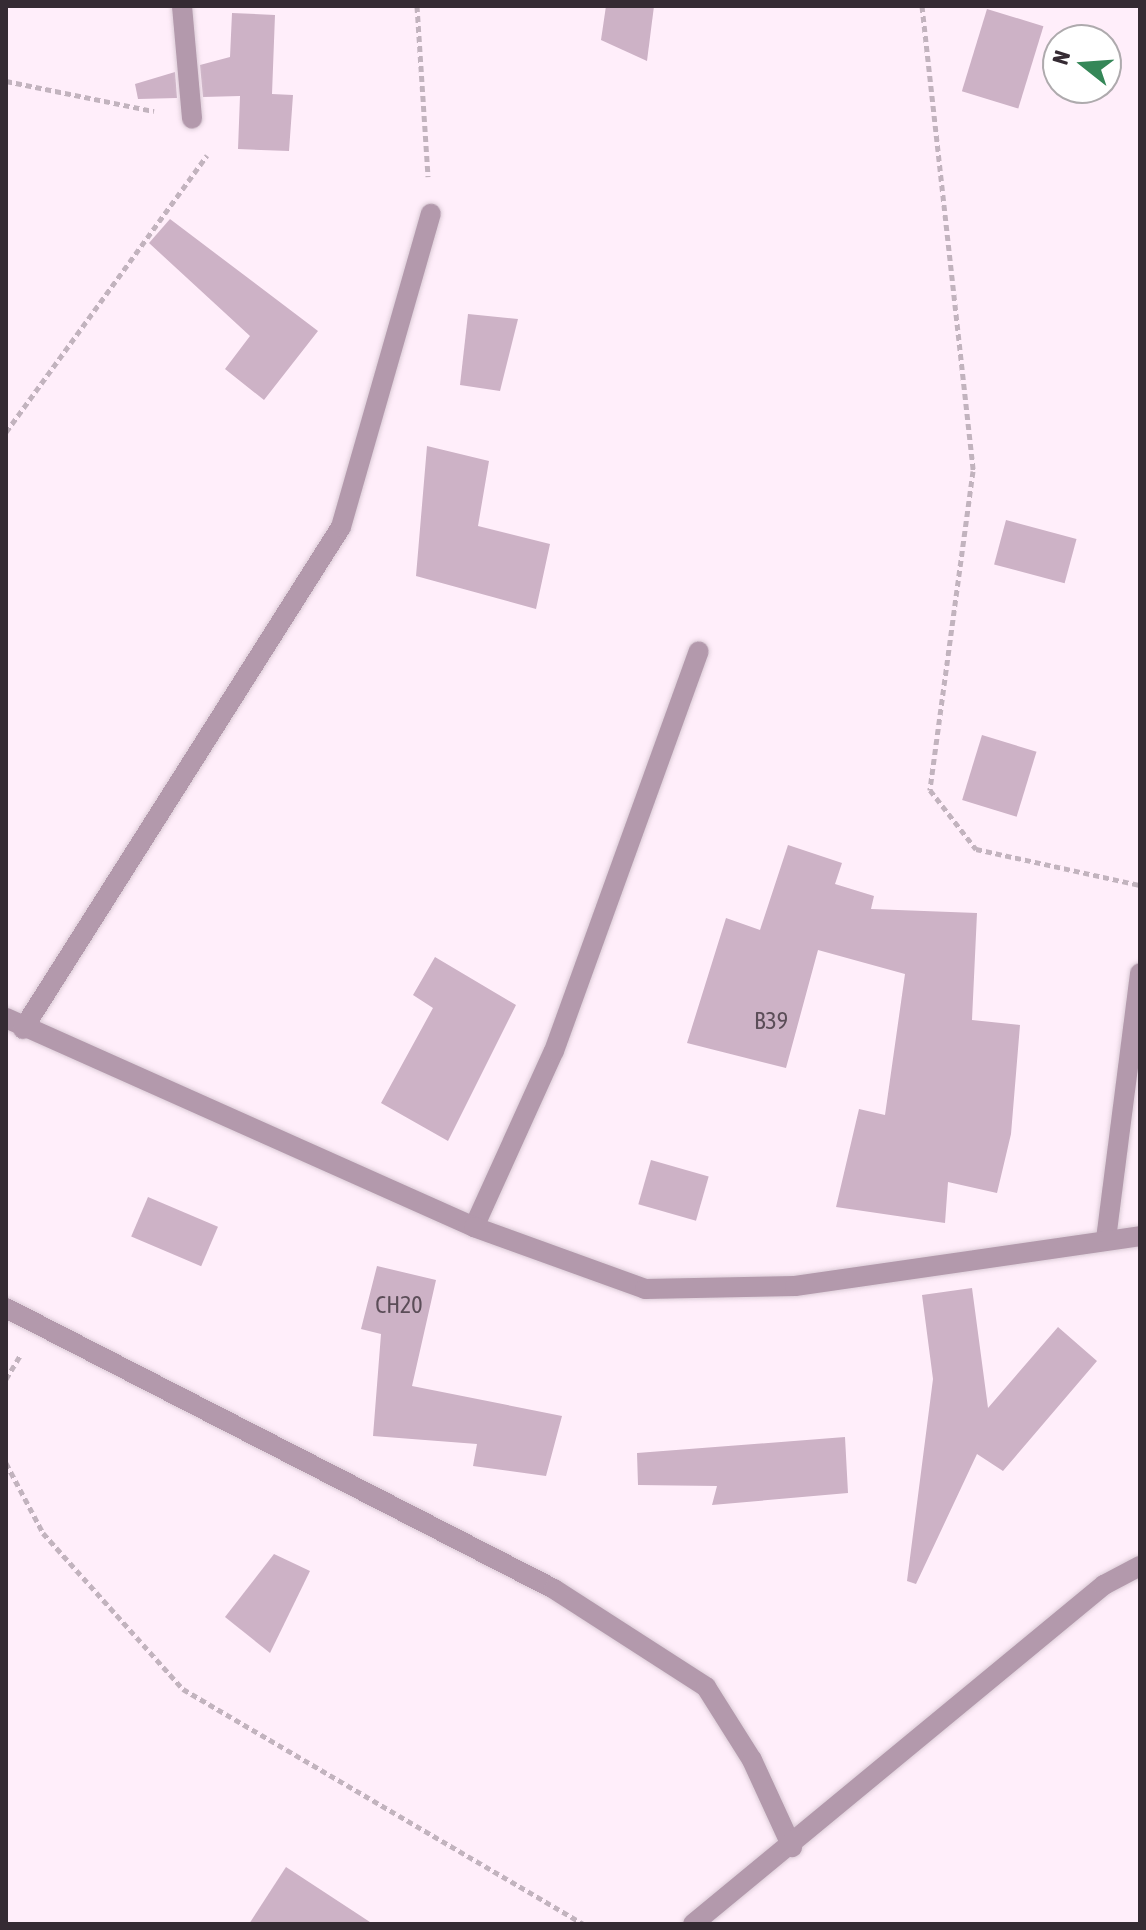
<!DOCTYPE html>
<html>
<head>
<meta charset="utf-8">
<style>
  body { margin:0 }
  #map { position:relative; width:1146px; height:1930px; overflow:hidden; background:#ffeefa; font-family:"Asap Condensed",sans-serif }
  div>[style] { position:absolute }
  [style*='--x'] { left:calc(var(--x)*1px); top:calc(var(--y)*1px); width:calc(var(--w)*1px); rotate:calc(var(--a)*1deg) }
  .building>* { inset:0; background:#cdb2c6; transform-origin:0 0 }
  .path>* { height:5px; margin-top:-2.5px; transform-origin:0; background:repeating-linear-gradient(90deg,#c2b3be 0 6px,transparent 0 10px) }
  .roads { filter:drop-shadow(0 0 2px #dbcbd6) drop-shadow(0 0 2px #dbcbd6) }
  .lane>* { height:20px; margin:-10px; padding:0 10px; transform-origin:10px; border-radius:10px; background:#b399ac }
  .street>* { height:20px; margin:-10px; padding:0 10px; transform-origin:10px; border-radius:10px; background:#b399ac }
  span { translate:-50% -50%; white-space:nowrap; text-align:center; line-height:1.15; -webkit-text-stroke:7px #fff; paint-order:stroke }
  .number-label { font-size:24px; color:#5b4d58 }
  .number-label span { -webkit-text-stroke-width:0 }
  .frame { position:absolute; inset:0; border:8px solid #352b33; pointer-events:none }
  .north { position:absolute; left:1042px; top:24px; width:80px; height:80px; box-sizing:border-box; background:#fff; border:2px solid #aeaaad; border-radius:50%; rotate:287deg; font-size:22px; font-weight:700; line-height:32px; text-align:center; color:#352b33 }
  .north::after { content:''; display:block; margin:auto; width:28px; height:36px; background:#358758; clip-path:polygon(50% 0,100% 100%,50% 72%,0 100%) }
</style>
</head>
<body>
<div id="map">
  <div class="building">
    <div style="clip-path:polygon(606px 6px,654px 6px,647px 61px,601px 40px)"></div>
    <div style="left:987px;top:9px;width:59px;height:86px;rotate:17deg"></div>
    <div style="clip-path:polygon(232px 13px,275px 15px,272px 94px,293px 95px,289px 151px,238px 149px,240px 96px,203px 97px,200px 65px,230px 57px)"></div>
    <div style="clip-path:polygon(175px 72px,177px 98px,138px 99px,135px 84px)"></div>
    <div style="clip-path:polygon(170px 219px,318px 331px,264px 400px,225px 369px,250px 336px,149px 243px)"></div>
    <div style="clip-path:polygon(468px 314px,518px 319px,500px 391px,460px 385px)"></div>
    <div style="clip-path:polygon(427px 446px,489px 461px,478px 526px,550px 544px,536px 609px,416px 576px)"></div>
    <div style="left:1006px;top:520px;width:73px;height:46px;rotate:15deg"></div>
    <div style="left:982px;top:735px;width:57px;height:68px;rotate:17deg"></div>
    <div style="clip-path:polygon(788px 845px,842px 863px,835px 884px,874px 896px,871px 909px,977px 913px,972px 1020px,1020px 1025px,1011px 1134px,997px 1193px,948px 1182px,945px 1223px,836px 1207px,859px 1109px,885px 1115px,905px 974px,818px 950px,786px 1068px,687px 1043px,726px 918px,760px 930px)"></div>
    <div style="clip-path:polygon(435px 957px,516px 1005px,448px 1141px,381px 1103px,433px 1008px,413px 995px)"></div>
    <div style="left:651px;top:1160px;width:60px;height:46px;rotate:16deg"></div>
    <div style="left:148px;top:1197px;width:76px;height:43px;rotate:23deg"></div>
    <div style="clip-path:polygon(377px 1266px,436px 1280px,412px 1386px,562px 1416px,546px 1476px,473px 1466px,477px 1444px,373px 1436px,381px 1334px,361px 1329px)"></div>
    <div style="clip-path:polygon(972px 1288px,988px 1408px,1058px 1327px,1097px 1361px,1003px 1471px,977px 1454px,916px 1584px,907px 1581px,933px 1379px,922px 1295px)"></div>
    <div style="clip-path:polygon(845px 1437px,848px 1493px,712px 1505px,717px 1486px,638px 1485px,637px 1453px)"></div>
    <div style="clip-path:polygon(274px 1554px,310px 1571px,270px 1653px,225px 1617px)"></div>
    <div style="clip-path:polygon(286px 1867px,373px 1924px,249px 1924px)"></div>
  </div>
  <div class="path">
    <div style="--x:417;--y:6;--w:171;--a:86.3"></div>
    <div style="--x:922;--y:6;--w:468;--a:83.7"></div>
    <div style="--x:973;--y:471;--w:322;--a:97.7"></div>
    <div style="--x:930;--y:790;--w:75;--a:52.1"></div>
    <div style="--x:976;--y:849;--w:168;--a:12.4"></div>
    <div style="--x:6;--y:81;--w:151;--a:11.5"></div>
    <div style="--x:6;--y:432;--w:342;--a:-54"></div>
    <div style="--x:6;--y:1379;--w:27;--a:-59"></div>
    <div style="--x:6;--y:1463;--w:79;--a:62.1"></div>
    <div style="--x:43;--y:1533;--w:210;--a:48.1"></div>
    <div style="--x:183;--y:1689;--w:464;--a:30.4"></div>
  </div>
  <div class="roads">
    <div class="lane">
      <div style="--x:474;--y:1227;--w:193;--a:-65.6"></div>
      <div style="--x:554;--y:1051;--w:425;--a:-70.1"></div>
      <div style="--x:1106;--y:1239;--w:268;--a:-82.7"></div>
    </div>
    <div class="street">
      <div style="--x:182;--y:6;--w:113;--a:84.9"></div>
      <div style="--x:6;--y:1018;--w:513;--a:24.06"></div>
      <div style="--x:474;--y:1227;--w:182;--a:19.9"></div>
      <div style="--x:645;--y:1289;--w:150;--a:-1.1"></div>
      <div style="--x:795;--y:1286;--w:349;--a:-8.2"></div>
      <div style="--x:23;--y:1029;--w:594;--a:-57.65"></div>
      <div style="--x:341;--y:527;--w:326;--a:-74"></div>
      <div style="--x:6;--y:1308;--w:616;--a:27.15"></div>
      <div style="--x:554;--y:1589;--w:181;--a:32.8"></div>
      <div style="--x:706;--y:1687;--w:86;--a:57.8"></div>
      <div style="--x:752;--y:1760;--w:96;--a:65.3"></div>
      <div style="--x:693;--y:1924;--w:533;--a:-39.52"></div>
      <div style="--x:1104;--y:1585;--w:41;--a:-27.8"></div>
    </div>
  </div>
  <div class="number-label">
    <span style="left:771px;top:1021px">B39</span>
    <span style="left:399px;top:1305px">CH20</span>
  </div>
  <div class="frame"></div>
  <div class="north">N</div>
</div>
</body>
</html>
